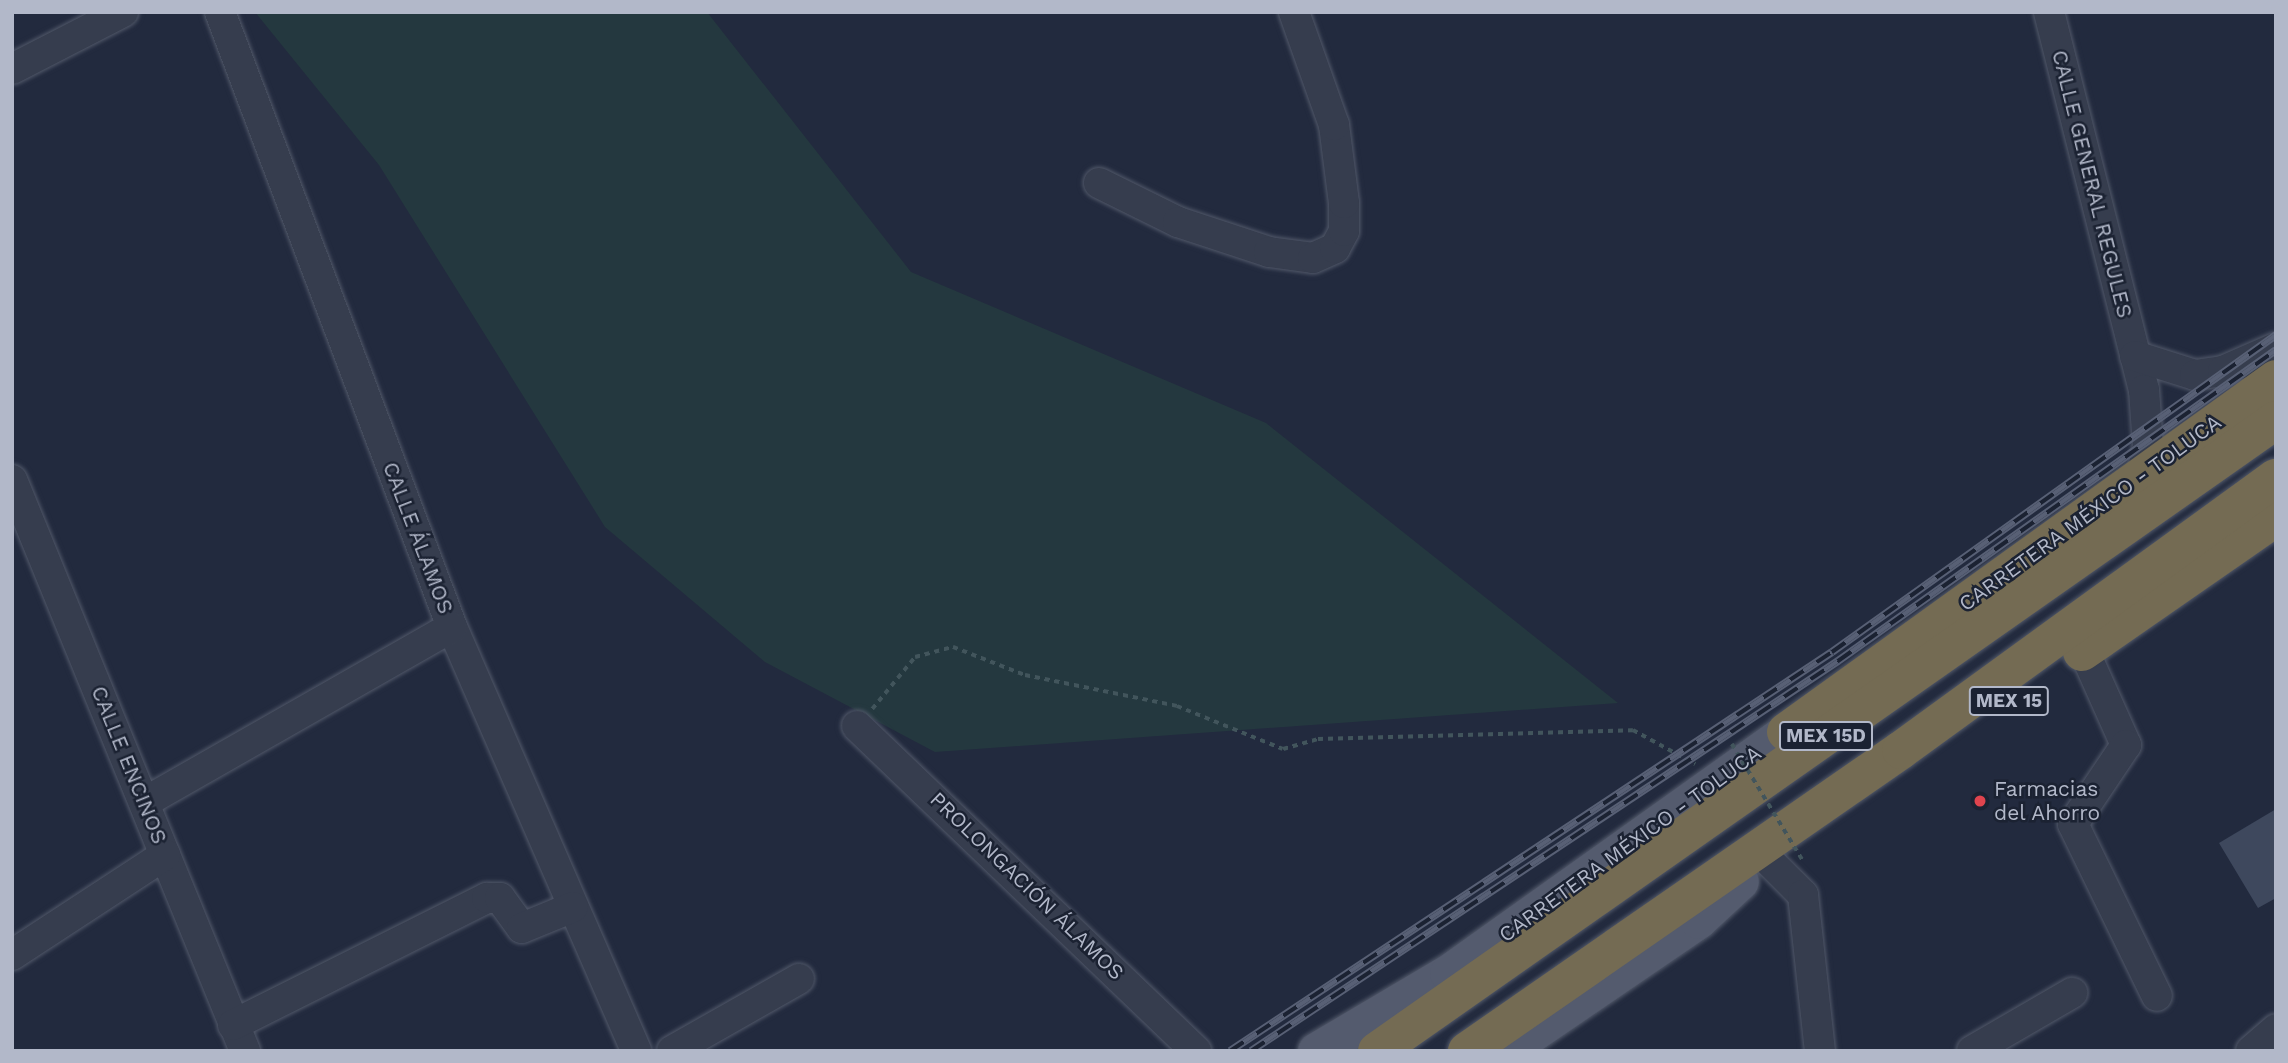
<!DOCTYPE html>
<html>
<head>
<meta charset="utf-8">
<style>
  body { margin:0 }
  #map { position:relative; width:2288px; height:1063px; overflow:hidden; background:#222a3e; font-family:"Work Sans",sans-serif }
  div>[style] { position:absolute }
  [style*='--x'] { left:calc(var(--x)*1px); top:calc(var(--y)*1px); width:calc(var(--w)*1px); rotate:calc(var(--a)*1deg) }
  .green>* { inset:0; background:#24383f }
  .building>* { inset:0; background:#3e485d }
  .path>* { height:3.5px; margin-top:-1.75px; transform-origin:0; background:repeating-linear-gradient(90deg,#42555c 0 5px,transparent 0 10px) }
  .roads { filter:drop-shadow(0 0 2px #515869) drop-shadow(0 0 2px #515869) }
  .minor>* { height:30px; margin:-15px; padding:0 15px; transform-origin:15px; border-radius:15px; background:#363d4e }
  .major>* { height:37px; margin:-18.5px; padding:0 18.5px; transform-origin:18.5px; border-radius:18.5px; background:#545b6e }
  .highway>* { height:38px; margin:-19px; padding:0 19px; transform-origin:19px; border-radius:19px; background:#746b53 }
  .rail>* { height:8px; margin-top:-4px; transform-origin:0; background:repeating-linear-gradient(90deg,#1b2232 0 16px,#586075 0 32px); box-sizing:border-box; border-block:2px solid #586075 }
  .path-bridge>* { height:3.5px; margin-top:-1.75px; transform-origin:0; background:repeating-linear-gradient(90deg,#42555c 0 5px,transparent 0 10px) }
  .dots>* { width:19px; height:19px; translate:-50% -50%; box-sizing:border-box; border:4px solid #1b2232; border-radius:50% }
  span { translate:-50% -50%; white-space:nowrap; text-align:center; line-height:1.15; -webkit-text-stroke:5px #1b2232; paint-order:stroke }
  .shield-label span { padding:2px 5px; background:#1b2232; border:2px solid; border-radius:5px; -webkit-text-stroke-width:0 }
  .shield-label { font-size:19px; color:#b2b8c9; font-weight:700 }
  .street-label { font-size:21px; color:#b2b8c9 }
  .poi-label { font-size:21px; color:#b2b8c9 }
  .left { translate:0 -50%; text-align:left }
  .frame { position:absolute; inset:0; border:14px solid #b2b8c9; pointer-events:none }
</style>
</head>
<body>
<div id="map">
  <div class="green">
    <div style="clip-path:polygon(255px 12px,707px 12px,911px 272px,1266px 423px,1618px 703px,935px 752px,765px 662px,605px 527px,379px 165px)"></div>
  </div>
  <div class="building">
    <div style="clip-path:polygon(2276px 809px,2276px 898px,2258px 908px,2219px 843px)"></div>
  </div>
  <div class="path">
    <div style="--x:872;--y:709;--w:67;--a:-50.4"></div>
    <div style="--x:915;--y:657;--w:39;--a:-15"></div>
    <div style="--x:953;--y:647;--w:77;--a:21.3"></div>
    <div style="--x:1025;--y:675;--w:155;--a:11.5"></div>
    <div style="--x:1177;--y:706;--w:114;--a:22.1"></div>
    <div style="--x:1283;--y:749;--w:36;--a:-16"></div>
    <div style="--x:1318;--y:739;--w:315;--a:-1.6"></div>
    <div style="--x:1633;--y:730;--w:71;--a:28.7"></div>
  </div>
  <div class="roads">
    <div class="minor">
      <div style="--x:220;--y:12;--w:657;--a:69.33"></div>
      <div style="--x:452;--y:627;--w:462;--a:66.5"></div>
      <div style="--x:2049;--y:12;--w:390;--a:75.9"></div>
      <div style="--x:2144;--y:390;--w:56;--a:85.9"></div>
      <div style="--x:2148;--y:446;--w:33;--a:102"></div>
      <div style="--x:12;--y:69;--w:125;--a:-27.2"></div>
      <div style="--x:1099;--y:183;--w:88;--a:26.3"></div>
      <div style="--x:1178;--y:222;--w:96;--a:18.2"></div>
      <div style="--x:1269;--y:252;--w:44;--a:7.8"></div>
      <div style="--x:1313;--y:258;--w:24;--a:-24"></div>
      <div style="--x:1335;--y:248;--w:19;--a:-62"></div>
      <div style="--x:1344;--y:231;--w:28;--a:-90"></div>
      <div style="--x:1344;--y:203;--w:79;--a:-97.3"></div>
      <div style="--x:1334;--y:125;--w:120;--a:-109.5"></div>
      <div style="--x:2135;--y:356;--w:63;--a:17.6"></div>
      <div style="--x:2195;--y:375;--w:28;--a:-8"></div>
      <div style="--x:2223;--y:371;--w:58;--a:-23.5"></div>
      <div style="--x:12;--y:480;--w:617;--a:67.8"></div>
      <div style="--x:2084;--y:651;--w:103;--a:65.9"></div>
      <div style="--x:2126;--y:745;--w:95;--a:123.9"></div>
      <div style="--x:2073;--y:824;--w:191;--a:64"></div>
      <div style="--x:857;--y:726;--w:470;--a:43.8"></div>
      <div style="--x:145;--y:802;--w:353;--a:-29.7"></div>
      <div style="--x:1769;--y:861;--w:48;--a:45"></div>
      <div style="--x:1803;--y:895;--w:157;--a:83.8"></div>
      <div style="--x:12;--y:955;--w:183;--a:-33.2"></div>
      <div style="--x:233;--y:1025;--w:284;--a:-26.6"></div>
      <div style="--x:487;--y:898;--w:13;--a:0"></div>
      <div style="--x:500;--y:898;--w:37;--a:54"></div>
      <div style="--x:522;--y:928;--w:55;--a:-22.4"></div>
      <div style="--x:672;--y:1051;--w:146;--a:-29.6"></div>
      <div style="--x:1972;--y:1051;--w:116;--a:-30.1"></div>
      <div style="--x:2251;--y:1051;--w:33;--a:-41"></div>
    </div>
    <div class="major">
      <div style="--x:1316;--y:1051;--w:153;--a:-30.6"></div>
      <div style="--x:1448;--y:973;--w:415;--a:-35.5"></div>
      <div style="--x:1506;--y:1051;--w:232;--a:-34.3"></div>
      <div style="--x:1698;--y:920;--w:57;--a:-42.9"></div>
    </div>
    <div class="highway">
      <div style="--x:2082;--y:652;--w:236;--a:-34.8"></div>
      <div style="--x:1786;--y:732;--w:604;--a:-35.77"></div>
      <div style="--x:1377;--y:1051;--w:1098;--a:-35.06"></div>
      <div style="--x:1467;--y:1051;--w:528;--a:-34.74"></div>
      <div style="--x:1901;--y:750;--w:463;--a:-36"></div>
    </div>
  </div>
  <div class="rail">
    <div style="--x:1230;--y:1051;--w:722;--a:-33.54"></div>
    <div style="--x:1832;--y:652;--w:546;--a:-35.53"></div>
    <div style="--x:1251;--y:1051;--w:705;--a:-33.6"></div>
    <div style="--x:1838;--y:661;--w:537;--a:-35.38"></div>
  </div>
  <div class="path-bridge">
    <div style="--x:1732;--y:744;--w:135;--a:58.7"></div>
  </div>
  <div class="dots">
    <div style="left:1980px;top:801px;background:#e0444e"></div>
  </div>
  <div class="shield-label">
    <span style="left:2009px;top:701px">MEX 15</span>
    <span style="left:1826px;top:736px">MEX 15D</span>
  </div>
  <div class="street-label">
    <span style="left:2092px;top:184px;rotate:76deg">CALLE GENERAL REGULES</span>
    <span style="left:2090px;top:513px;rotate:-36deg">CARRETERA MÉXICO - TOLUCA</span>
    <span style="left:418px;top:538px;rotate:69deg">CALLE ÁLAMOS</span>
    <span style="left:129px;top:765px;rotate:68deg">CALLE ENCINOS</span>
    <span style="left:1630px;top:844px;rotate:-36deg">CARRETERA MÉXICO - TOLUCA</span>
    <span style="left:1027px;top:886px;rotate:44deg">PROLONGACIÓN ÁLAMOS</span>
  </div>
  <div class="poi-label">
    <span class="left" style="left:1994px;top:801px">Farmacias<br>del Ahorro</span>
  </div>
  <div class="frame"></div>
</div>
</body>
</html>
